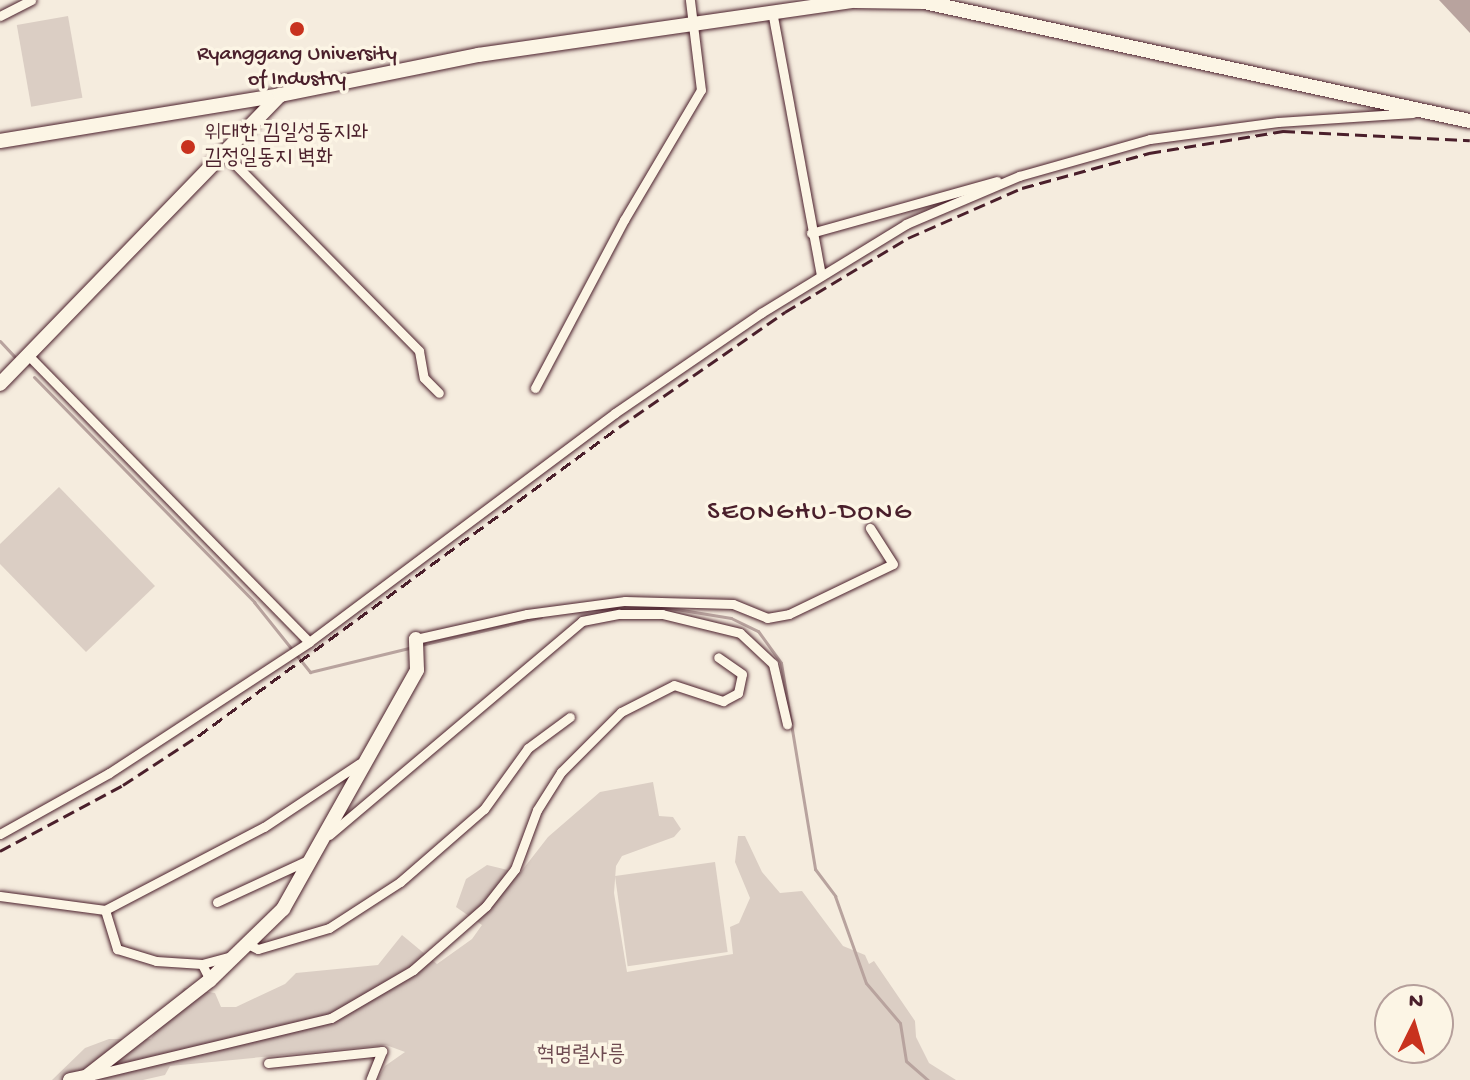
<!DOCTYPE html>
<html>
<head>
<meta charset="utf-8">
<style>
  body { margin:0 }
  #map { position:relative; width:1470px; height:1080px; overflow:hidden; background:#f5ecde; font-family:"Gochi Hand","Poor Story",sans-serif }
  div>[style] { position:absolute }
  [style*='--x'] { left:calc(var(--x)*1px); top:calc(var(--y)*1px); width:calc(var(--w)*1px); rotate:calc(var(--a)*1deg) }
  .green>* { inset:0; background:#dbcec4; transform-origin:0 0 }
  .water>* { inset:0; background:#b8a39e }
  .stream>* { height:3px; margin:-1.5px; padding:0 1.5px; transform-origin:1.5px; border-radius:1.5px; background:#b8a39e }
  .roads { filter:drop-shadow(0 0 2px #4a1f2b) drop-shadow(0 0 2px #4a1f2b) }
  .street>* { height:9px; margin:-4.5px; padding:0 4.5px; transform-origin:4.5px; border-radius:4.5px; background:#fcf5e5 }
  .secondary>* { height:14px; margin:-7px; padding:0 7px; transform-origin:7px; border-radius:7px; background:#fcf5e5 }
  .primary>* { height:14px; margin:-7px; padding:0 7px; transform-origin:7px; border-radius:7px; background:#fcf5e5 }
  .rail>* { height:3px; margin-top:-1.5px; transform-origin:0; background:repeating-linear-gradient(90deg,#4a1f2b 0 12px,transparent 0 18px) }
  .dots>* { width:22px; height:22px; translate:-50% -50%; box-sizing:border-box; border:4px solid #fcf5e5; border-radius:50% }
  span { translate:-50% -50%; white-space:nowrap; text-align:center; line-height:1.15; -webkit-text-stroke:7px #fcf5e5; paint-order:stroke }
  .poi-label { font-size:22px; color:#4a1f2b }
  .left { translate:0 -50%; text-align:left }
  .park-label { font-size:22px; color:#6e4b51 }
  .quarter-label { font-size:26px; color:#4a1f2b; letter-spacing:2px }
  .north { position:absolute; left:1374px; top:984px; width:80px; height:80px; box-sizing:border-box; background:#fcf5e5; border:2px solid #b59f9b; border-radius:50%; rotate:5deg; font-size:22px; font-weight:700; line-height:32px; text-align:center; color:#4a1f2b }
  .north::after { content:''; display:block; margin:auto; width:28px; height:36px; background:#c8321e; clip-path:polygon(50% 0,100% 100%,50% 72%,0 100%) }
</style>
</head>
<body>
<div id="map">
  <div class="green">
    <div style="left:68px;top:16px;width:83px;height:52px;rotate:80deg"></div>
    <div style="clip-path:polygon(59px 487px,155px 586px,86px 652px,0 564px,0 544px)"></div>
    <div style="clip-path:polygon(653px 782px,659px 816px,673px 817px,681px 829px,674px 837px,622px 856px,616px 866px,614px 893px,627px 972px,733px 954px,730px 927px,739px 923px,750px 898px,735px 862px,738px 836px,745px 836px,762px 872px,780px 893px,802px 891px,843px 946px,865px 955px,869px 964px,874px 961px,915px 1021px,916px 1037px,929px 1063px,956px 1080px,377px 1080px,385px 1066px,405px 1052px,386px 1045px,170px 1066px,165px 1075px,143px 1080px,52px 1080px,85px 1048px,109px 1039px,151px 1039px,184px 988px,215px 993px,221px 1007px,236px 1007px,285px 984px,296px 973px,378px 965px,402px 935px,437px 964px,472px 939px,482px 925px,456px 907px,466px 879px,487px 865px,520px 873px,548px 837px,600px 792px)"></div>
    <div style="left:715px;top:862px;width:91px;height:101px;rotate:82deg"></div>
  </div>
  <div class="water">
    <div style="clip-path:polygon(1439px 0,1470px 0,1470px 33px)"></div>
  </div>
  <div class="stream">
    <div style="--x:0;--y:341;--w:21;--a:47"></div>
    <div style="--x:34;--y:377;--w:315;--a:45.6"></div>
    <div style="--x:254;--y:602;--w:90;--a:51.3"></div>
    <div style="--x:310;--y:672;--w:106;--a:-13.6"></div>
    <div style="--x:596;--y:609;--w:68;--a:-1.7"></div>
    <div style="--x:664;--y:607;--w:68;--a:9.3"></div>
    <div style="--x:731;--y:618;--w:30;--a:26"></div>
    <div style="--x:758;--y:631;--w:39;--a:54"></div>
    <div style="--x:781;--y:663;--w:209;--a:80.6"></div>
    <div style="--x:815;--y:869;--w:34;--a:53"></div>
    <div style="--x:835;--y:896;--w:92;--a:70.4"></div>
    <div style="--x:866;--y:983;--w:52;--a:49.6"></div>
    <div style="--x:900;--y:1023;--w:38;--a:81"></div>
    <div style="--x:906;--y:1061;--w:29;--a:41"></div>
    <div style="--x:420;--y:645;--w:124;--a:-13"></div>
  </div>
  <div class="roads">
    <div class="street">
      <div style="--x:772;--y:11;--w:269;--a:79.5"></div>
      <div style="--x:0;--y:16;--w:35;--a:-27"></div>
      <div style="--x:224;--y:153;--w:278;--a:45.4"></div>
      <div style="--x:419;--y:351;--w:27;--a:80"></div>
      <div style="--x:424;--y:378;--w:21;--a:45"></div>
      <div style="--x:811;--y:233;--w:193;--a:-15.6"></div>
      <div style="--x:29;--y:356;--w:400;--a:45.6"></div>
      <div style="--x:309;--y:642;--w:382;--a:-36.8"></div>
      <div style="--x:615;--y:413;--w:177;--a:-34.4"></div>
      <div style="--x:761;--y:313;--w:170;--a:-31.5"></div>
      <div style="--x:906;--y:224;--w:123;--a:-23"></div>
      <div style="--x:1019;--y:176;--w:136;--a:-15.8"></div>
      <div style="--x:1150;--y:139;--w:129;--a:-7.6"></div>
      <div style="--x:1278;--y:122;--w:135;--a:-3.8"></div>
      <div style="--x:535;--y:388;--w:190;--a:-62.1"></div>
      <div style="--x:624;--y:220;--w:151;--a:-59.4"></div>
      <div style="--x:701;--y:90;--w:91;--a:-97"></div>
      <div style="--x:416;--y:639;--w:114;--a:-12.7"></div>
      <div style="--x:527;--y:614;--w:99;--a:-7.6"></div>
      <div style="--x:625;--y:601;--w:108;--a:1.6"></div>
      <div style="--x:733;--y:604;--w:37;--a:22"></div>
      <div style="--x:767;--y:618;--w:22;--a:-10"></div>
      <div style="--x:789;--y:614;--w:115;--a:-25.7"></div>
      <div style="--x:893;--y:564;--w:43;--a:-122.6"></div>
      <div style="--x:0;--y:834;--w:125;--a:-29.2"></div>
      <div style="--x:109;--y:773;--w:239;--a:-33.2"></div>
      <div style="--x:329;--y:835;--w:331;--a:-40.2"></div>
      <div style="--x:582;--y:621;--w:38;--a:-11"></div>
      <div style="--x:619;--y:614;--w:43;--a:0"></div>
      <div style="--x:662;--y:614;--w:80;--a:13.7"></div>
      <div style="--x:740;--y:633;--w:45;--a:43.2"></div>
      <div style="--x:773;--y:664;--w:62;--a:76.9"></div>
      <div style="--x:0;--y:896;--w:106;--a:7.6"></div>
      <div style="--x:105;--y:910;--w:179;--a:-27.6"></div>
      <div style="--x:264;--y:827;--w:115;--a:-33.7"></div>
      <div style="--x:217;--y:902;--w:100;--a:-24.8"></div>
      <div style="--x:105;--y:910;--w:41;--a:72.9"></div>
      <div style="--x:117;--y:949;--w:41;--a:17.1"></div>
      <div style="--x:156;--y:961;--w:46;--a:3.7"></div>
      <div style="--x:246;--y:943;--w:13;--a:27"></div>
      <div style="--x:258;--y:949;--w:74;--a:-16.5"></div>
      <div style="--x:329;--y:928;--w:85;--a:-32.9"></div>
      <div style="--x:400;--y:882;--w:111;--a:-41"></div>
      <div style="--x:484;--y:809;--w:75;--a:-54.2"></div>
      <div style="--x:528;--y:748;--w:52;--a:-36.4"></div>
      <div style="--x:210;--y:980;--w:18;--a:-117"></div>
      <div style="--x:202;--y:964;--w:27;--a:-15"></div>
      <div style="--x:268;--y:1063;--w:115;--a:-6"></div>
      <div style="--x:382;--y:1051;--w:31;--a:112"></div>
      <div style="--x:93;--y:1075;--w:245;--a:-13.5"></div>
      <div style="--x:331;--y:1018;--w:95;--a:-30.3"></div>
      <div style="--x:413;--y:970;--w:97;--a:-41.2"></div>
      <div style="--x:486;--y:906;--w:47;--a:-51.9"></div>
      <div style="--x:515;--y:869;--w:63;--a:-69.6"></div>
      <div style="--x:537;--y:810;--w:45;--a:-57.7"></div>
      <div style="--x:561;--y:772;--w:85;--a:-45"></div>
      <div style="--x:621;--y:712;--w:59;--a:-27"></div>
      <div style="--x:674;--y:685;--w:52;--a:18.1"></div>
      <div style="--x:723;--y:701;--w:17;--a:-28"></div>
      <div style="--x:738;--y:693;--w:19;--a:-78"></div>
      <div style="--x:742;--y:674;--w:29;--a:-145"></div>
    </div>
    <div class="secondary">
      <div style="--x:0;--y:141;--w:284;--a:-9.3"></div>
      <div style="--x:70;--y:1080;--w:16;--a:-11"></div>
      <div style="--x:86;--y:1077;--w:157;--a:-38"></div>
      <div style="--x:210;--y:980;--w:102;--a:-44.2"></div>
      <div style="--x:283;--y:909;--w:274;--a:-60.7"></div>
      <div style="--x:417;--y:670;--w:31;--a:-92"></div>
    </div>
    <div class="primary">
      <div style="--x:0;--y:384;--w:402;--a:-45.9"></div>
      <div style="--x:280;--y:95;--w:202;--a:-11.4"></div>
      <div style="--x:478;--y:55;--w:381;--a:-8.2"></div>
      <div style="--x:855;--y:1;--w:69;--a:0.8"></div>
      <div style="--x:924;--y:2;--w:559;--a:12.3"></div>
    </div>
  </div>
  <div class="rail">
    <div style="--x:0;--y:851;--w:140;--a:-28.2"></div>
    <div style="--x:123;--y:785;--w:90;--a:-33.2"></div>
    <div style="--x:198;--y:736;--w:522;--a:-36.28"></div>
    <div style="--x:619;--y:427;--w:202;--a:-34.7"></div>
    <div style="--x:785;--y:312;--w:144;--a:-31"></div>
    <div style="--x:908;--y:238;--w:124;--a:-23.7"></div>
    <div style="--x:1022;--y:188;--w:132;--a:-15.4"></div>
    <div style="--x:1149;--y:153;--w:136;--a:-9.3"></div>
    <div style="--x:1283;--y:131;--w:187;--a:2.8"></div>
  </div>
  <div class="dots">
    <div style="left:297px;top:29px;background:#c8321e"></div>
    <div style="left:188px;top:147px;background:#c8321e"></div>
  </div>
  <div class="poi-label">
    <span style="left:297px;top:68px">Ryanggang University<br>of Industry</span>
    <span class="left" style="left:204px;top:147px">위대한 김일성동지와<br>김정일동지 벽화</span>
  </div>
  <div class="park-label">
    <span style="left:581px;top:1057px">혁명렬사릉</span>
  </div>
  <div class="quarter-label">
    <span style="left:810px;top:514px">SEONGHU-DONG</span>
  </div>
  <div class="north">N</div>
</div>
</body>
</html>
